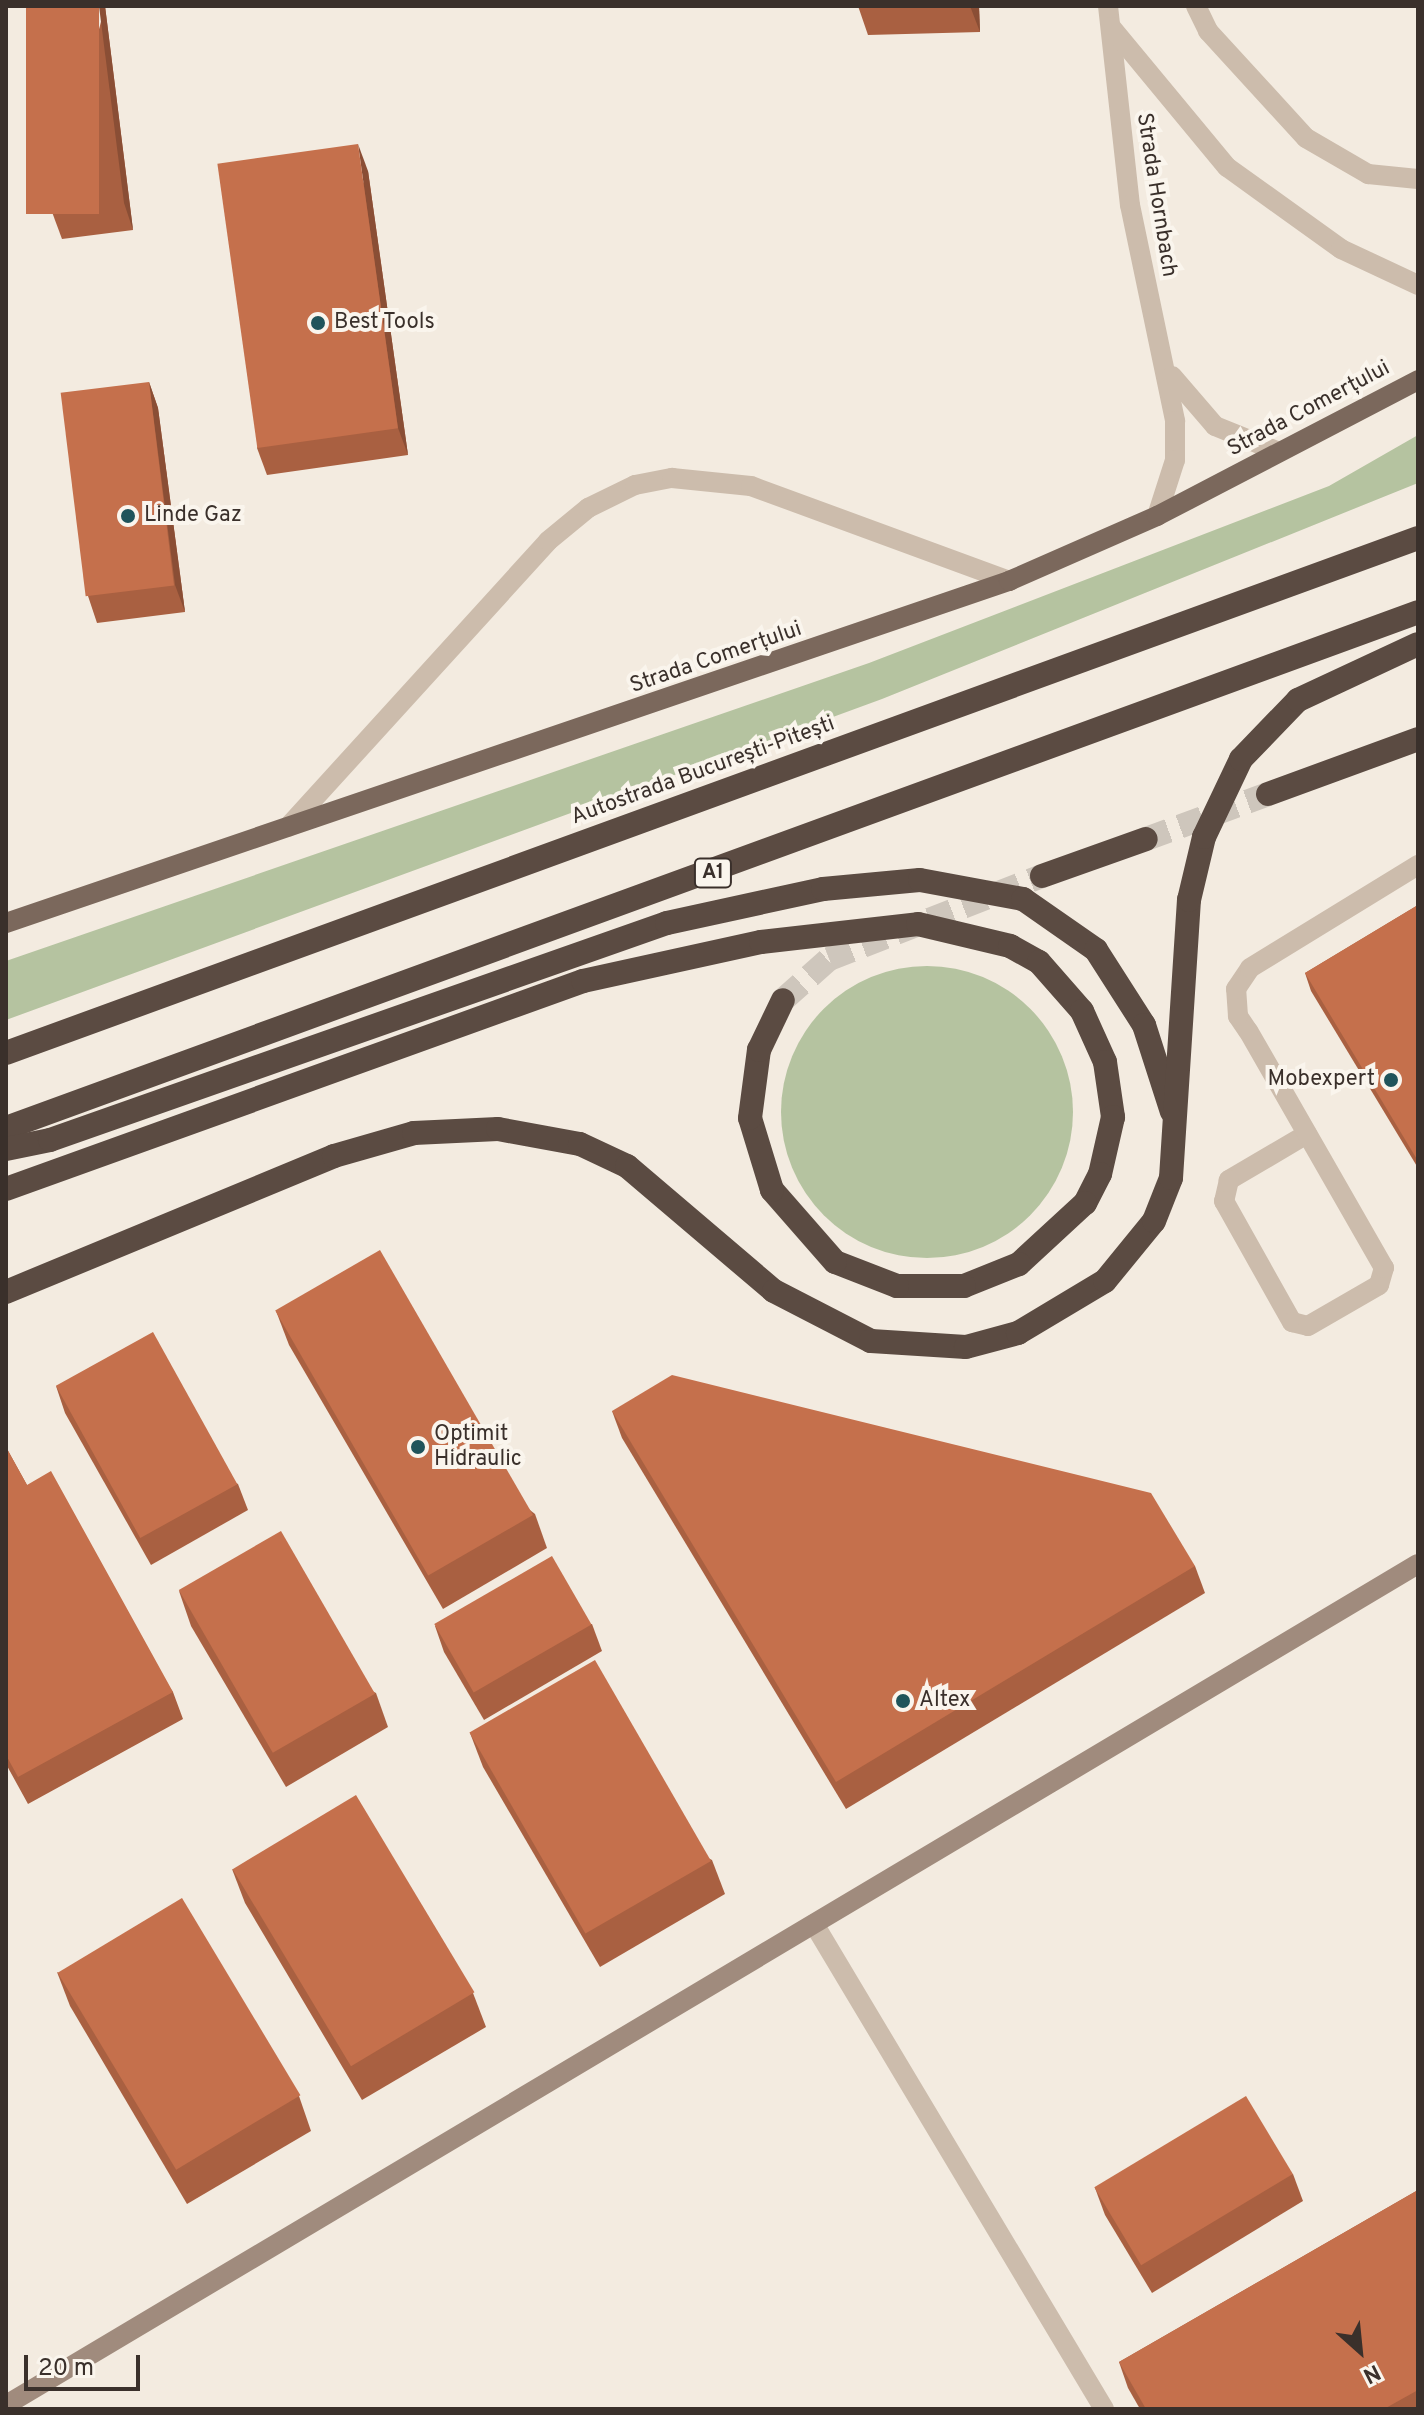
<!DOCTYPE html>
<html>
<head>
<meta charset="utf-8">
<style>
  body { margin:0 }
  #map { position:relative; width:1424px; height:2415px; overflow:hidden; background:#f3ebe0; font-family:Overpass,sans-serif }
  div>[style] { position:absolute }
  [style*='--x'] { left:calc(var(--x)*1px); top:calc(var(--y)*1px); width:calc(var(--w)*1px); rotate:calc(var(--a)*1deg) }
  .green>* { inset:0; background:#b5c3a0 }
  .round { border-radius:50% }
  .highway-tunnel>* { height:24px; margin-top:-12px; transform-origin:0; background:repeating-linear-gradient(90deg,#cec6bc 0 24px,transparent 0 36px) }
  .lane>* { height:20px; margin:-10px; padding:0 10px; transform-origin:10px; border-radius:10px; background:#ccbcac }
  .street>* { height:20px; margin:-10px; padding:0 10px; transform-origin:10px; border-radius:10px; background:#ccbcac }
  .secondary>* { height:20px; margin:-10px; padding:0 10px; transform-origin:10px; border-radius:10px; background:#a08b7d }
  .primary>* { height:20px; margin:-10px; padding:0 10px; transform-origin:10px; border-radius:10px; background:#7b685c }
  .highway>* { height:24px; margin:-12px; padding:0 12px; transform-origin:12px; border-radius:12px; background:#5b4b42 }
  .wall>* { inset:0; background:#a96041 }
  .shaded-wall>* { inset:0; background:#8a4e35 }
  .building>* { inset:0; background:#c5704c; transform-origin:0 0 }
  .dots>* { width:22px; height:22px; translate:-50% -50%; box-sizing:border-box; border:4px solid #faf5ed; border-radius:50% }
  span { translate:-50% -50%; white-space:nowrap; text-align:center; line-height:1.15; -webkit-text-stroke:8px #faf5ed; paint-order:stroke }
  .shield-label span { padding:2px 6px; background:#faf5ed; border:2px solid; border-radius:6px; -webkit-text-stroke-width:0 }
  .shield-label { font-size:20px; color:#3a302b; font-weight:700 }
  .street-label { font-size:22px; color:#3a302b }
  .poi-label { font-size:22px; color:#3a302b }
  .left { translate:0 -50%; text-align:left }
  .right { translate:-100% -50%; text-align:right }
  .frame { position:absolute; inset:0; border:8px solid #3a302b; pointer-events:none }
  .north { position:absolute; left:1320px; top:2311px; width:80px; height:80px; -webkit-text-stroke:6px #faf5ed; paint-order:stroke; rotate:153deg; font-size:22px; font-weight:700; line-height:32px; text-align:center; color:#3a302b }
  .north::after { content:''; display:block; margin:auto; width:28px; height:36px; background:#3a302b; clip-path:polygon(50% 0,100% 100%,50% 72%,0 100%) }
  .scale { position:absolute; left:24px; top:2355px; width:116px; height:36px; box-sizing:border-box; border:4px solid #3a302b; border-top:0; padding-left:10px; font-size:24px; line-height:28px; white-space:nowrap; color:#3a302b; -webkit-text-stroke:6px #faf5ed; paint-order:stroke }
</style>
</head>
<body>
<div id="map">
  <div class="green">
    <div style="clip-path:polygon(1418px 435px,1418px 483px,882px 699px,6px 1020px,6px 961px,869px 663px,1329px 486px)"></div>
    <div class="round" style="left:781px;top:966px;width:292px;height:292px"></div>
  </div>
  <div class="highway-tunnel">
    <div style="--x:1146;--y:839;--w:130;--a:-20.2"></div>
    <div style="--x:783;--y:1000;--w:62;--a:-41.7"></div>
    <div style="--x:829;--y:959;--w:229;--a:-21.3"></div>
  </div>
  <div class="lane">
    <div style="--x:1196;--y:6;--w:28;--a:64"></div>
    <div style="--x:1208;--y:31;--w:145;--a:47.5"></div>
    <div style="--x:1306;--y:138;--w:72;--a:30.1"></div>
    <div style="--x:1368;--y:174;--w:50;--a:5.7"></div>
    <div style="--x:288;--y:827;--w:387;--a:-47.7"></div>
    <div style="--x:548;--y:541;--w:52;--a:-39.5"></div>
    <div style="--x:588;--y:508;--w:52;--a:-26.1"></div>
    <div style="--x:635;--y:485;--w:38;--a:-11"></div>
    <div style="--x:672;--y:478;--w:79;--a:5.8"></div>
    <div style="--x:751;--y:486;--w:275;--a:20.2"></div>
    <div style="--x:1307;--y:1134;--w:91;--a:149.5"></div>
    <div style="--x:1229;--y:1180;--w:22;--a:103"></div>
    <div style="--x:1224;--y:1201;--w:139;--a:60.7"></div>
    <div style="--x:1292;--y:1322;--w:16;--a:14"></div>
    <div style="--x:1308;--y:1326;--w:82;--a:-30"></div>
    <div style="--x:1379;--y:1285;--w:18;--a:-74"></div>
    <div style="--x:1384;--y:1268;--w:273;--a:-119.8"></div>
    <div style="--x:1248;--y:1031;--w:18;--a:-124"></div>
    <div style="--x:1238;--y:1016;--w:27;--a:-94"></div>
    <div style="--x:1236;--y:989;--w:25;--a:-56"></div>
    <div style="--x:1250;--y:968;--w:197;--a:-31.5"></div>
    <div style="--x:814;--y:1924;--w:565;--a:59.12"></div>
  </div>
  <div class="street">
    <div style="--x:1108;--y:6;--w:200;--a:83.7"></div>
    <div style="--x:1130;--y:205;--w:221;--a:78.2"></div>
    <div style="--x:1175;--y:421;--w:39;--a:90"></div>
    <div style="--x:1175;--y:460;--w:59;--a:107.8"></div>
    <div style="--x:1111;--y:27;--w:182;--a:50.4"></div>
    <div style="--x:1227;--y:167;--w:140;--a:35.7"></div>
    <div style="--x:1341;--y:249;--w:85;--a:25.1"></div>
    <div style="--x:1172;--y:376;--w:66;--a:49.3"></div>
    <div style="--x:1215;--y:426;--w:69;--a:22.1"></div>
  </div>
  <div class="secondary">
    <div style="--x:6;--y:2405;--w:1643;--a:-30.78"></div>
  </div>
  <div class="primary">
    <div style="--x:6;--y:923;--w:1060;--a:-18.83"></div>
    <div style="--x:1009;--y:581;--w:162;--a:-23.7"></div>
    <div style="--x:1157;--y:516;--w:294;--a:-27.5"></div>
  </div>
  <div class="highway">
    <div style="--x:1268;--y:794;--w:160;--a:-20.1"></div>
    <div style="--x:1042;--y:876;--w:110;--a:-19.6"></div>
    <div style="--x:6;--y:1053;--w:1503;--a:-20.04"></div>
    <div style="--x:6;--y:1128;--w:1503;--a:-20.07"></div>
    <div style="--x:6;--y:1149;--w:45;--a:-11.6"></div>
    <div style="--x:50;--y:1140;--w:654;--a:-19.38"></div>
    <div style="--x:667;--y:923;--w:160;--a:-12.3"></div>
    <div style="--x:823;--y:889;--w:97;--a:-5.3"></div>
    <div style="--x:920;--y:880;--w:105;--a:10.5"></div>
    <div style="--x:1023;--y:899;--w:89;--a:34.9"></div>
    <div style="--x:1096;--y:950;--w:89;--a:57.4"></div>
    <div style="--x:1144;--y:1025;--w:91;--a:72.2"></div>
    <div style="--x:6;--y:1189;--w:613;--a:-19.82"></div>
    <div style="--x:583;--y:981;--w:182;--a:-12.4"></div>
    <div style="--x:761;--y:942;--w:158;--a:-6.5"></div>
    <div style="--x:918;--y:924;--w:95;--a:13.4"></div>
    <div style="--x:1010;--y:946;--w:33;--a:29"></div>
    <div style="--x:1039;--y:962;--w:65;--a:48.7"></div>
    <div style="--x:1082;--y:1011;--w:56;--a:65.7"></div>
    <div style="--x:1105;--y:1062;--w:56;--a:81.7"></div>
    <div style="--x:1113;--y:1117;--w:58;--a:102.8"></div>
    <div style="--x:1100;--y:1174;--w:33;--a:117"></div>
    <div style="--x:1085;--y:1203;--w:90;--a:137.3"></div>
    <div style="--x:1019;--y:1264;--w:59;--a:158.2"></div>
    <div style="--x:964;--y:1286;--w:67;--a:180"></div>
    <div style="--x:897;--y:1286;--w:66;--a:-158.8"></div>
    <div style="--x:835;--y:1262;--w:96;--a:-131.2"></div>
    <div style="--x:772;--y:1190;--w:75;--a:-107"></div>
    <div style="--x:750;--y:1118;--w:69;--a:-82.5"></div>
    <div style="--x:759;--y:1050;--w:55;--a:-64.4"></div>
    <div style="--x:6;--y:1292;--w:355;--a:-22.5"></div>
    <div style="--x:334;--y:1156;--w:83;--a:-16"></div>
    <div style="--x:414;--y:1133;--w:84;--a:-2.7"></div>
    <div style="--x:498;--y:1129;--w:83;--a:10.4"></div>
    <div style="--x:580;--y:1144;--w:52;--a:25.1"></div>
    <div style="--x:627;--y:1166;--w:193;--a:40.4"></div>
    <div style="--x:774;--y:1291;--w:109;--a:27.3"></div>
    <div style="--x:871;--y:1341;--w:95;--a:3.6"></div>
    <div style="--x:966;--y:1347;--w:54;--a:-15.1"></div>
    <div style="--x:1018;--y:1333;--w:101;--a:-30.9"></div>
    <div style="--x:1105;--y:1281;--w:77;--a:-50.8"></div>
    <div style="--x:1154;--y:1221;--w:46;--a:-68.4"></div>
    <div style="--x:1171;--y:1178;--w:279;--a:-86.3"></div>
    <div style="--x:1189;--y:900;--w:65;--a:-76.6"></div>
    <div style="--x:1204;--y:837;--w:86;--a:-64.6"></div>
    <div style="--x:1241;--y:759;--w:82;--a:-46"></div>
    <div style="--x:1298;--y:700;--w:132;--a:-25"></div>
  </div>
  <div class="wall">
    <div style="clip-path:polygon(105px 6px,133px 230px,62px 239px,52px 212px)"></div>
    <div style="clip-path:polygon(858px 6px,979px 6px,980px 32px,868px 35px)"></div>
    <div style="clip-path:polygon(368px 171px,408px 455px,267px 475px,257px 448px)"></div>
    <div style="clip-path:polygon(149px 382px,158px 408px,185px 612px,97px 623px,88px 596px)"></div>
    <div style="clip-path:polygon(1418px 905px,1418px 1168px,1311px 991px,1305px 973px)"></div>
    <div style="clip-path:polygon(276px 1311px,535px 1514px,547px 1548px,443px 1609px,289px 1345px)"></div>
    <div style="clip-path:polygon(56px 1386px,238px 1484px,248px 1510px,151px 1565px,65px 1413px)"></div>
    <div style="clip-path:polygon(612px 1411px,1195px 1566px,1205px 1593px,846px 1809px,622px 1438px)"></div>
    <div style="clip-path:polygon(6px 1447px,27px 1485px,173px 1692px,183px 1719px,28px 1804px,6px 1764px)"></div>
    <div style="clip-path:polygon(179px 1591px,376px 1693px,388px 1727px,286px 1787px,191px 1626px)"></div>
    <div style="clip-path:polygon(592px 1624px,602px 1651px,484px 1720px,444px 1652px,435px 1626px)"></div>
    <div style="clip-path:polygon(470px 1733px,712px 1860px,725px 1894px,600px 1967px,483px 1767px)"></div>
    <div style="clip-path:polygon(232px 1869px,473px 1993px,486px 2027px,362px 2100px,245px 1903px)"></div>
    <div style="clip-path:polygon(57px 1972px,299px 2096px,311px 2131px,187px 2204px,70px 2006px)"></div>
    <div style="clip-path:polygon(1293px 2174px,1303px 2201px,1152px 2293px,1105px 2215px,1095px 2188px)"></div>
    <div style="clip-path:polygon(1418px 2190px,1418px 2409px,1140px 2409px,1128px 2388px,1119px 2362px)"></div>
  </div>
  <div class="shaded-wall">
    <div style="clip-path:polygon(99px 6px,105px 6px,133px 230px,124px 203px)"></div>
    <div style="clip-path:polygon(970px 6px,979px 6px,980px 32px)"></div>
    <div style="clip-path:polygon(358px 144px,368px 171px,408px 455px,398px 428px)"></div>
    <div style="clip-path:polygon(149px 382px,158px 408px,185px 612px,175px 585px)"></div>
  </div>
  <div class="building">
    <div style="left:26px;top:6px;width:73px;height:208px"></div>
    <div style="clip-path:polygon(858px 6px,935px 6px,858px 8px)"></div>
    <div style="left:358px;top:144px;width:287px;height:142px;rotate:82deg"></div>
    <div style="left:149px;top:382px;width:205px;height:89px;rotate:83deg"></div>
    <div style="clip-path:polygon(1418px 905px,1418px 1161px,1305px 973px)"></div>
    <div style="left:380px;top:1250px;width:306px;height:121px;rotate:60deg"></div>
    <div style="left:153px;top:1332px;width:174px;height:111px;rotate:61deg"></div>
    <div style="clip-path:polygon(672px 1375px,1151px 1493px,1195px 1566px,836px 1782px,612px 1411px)"></div>
    <div style="clip-path:polygon(6px 1447px,27px 1485px,51px 1471px,173px 1692px,18px 1777px,6px 1755px)"></div>
    <div style="left:281px;top:1531px;width:188px;height:118px;rotate:60deg"></div>
    <div style="left:552px;top:1556px;width:79px;height:136px;rotate:60deg"></div>
    <div style="left:595px;top:1660px;width:232px;height:145px;rotate:60deg"></div>
    <div style="left:356px;top:1795px;width:230px;height:144px;rotate:59deg"></div>
    <div style="left:182px;top:1898px;width:230px;height:145px;rotate:59deg"></div>
    <div style="left:1246px;top:2096px;width:91px;height:177px;rotate:59deg"></div>
    <div style="clip-path:polygon(1418px 2190px,1418px 2390px,1384px 2409px,1146px 2409px,1119px 2362px)"></div>
  </div>
  <div class="dots">
    <div style="left:318px;top:323px;background:#20545b"></div>
    <div style="left:128px;top:516px;background:#20545b"></div>
    <div style="left:1391px;top:1080px;background:#20545b"></div>
    <div style="left:418px;top:1447px;background:#20545b"></div>
    <div style="left:903px;top:1701px;background:#20545b"></div>
  </div>
  <div class="shield-label">
    <span style="left:713px;top:873px">A1</span>
  </div>
  <div class="street-label">
    <span style="left:1156px;top:195px;rotate:81deg">Strada Hornbach</span>
    <span style="left:1309px;top:409px;rotate:-28deg">Strada Comerțului</span>
    <span style="left:716px;top:658px;rotate:-19deg">Strada Comerțului</span>
    <span style="left:703px;top:771px;rotate:-20deg">Autostrada București-Pitești</span>
  </div>
  <div class="poi-label">
    <span class="left" style="left:334px;top:323px">Best Tools</span>
    <span class="left" style="left:144px;top:516px">Linde Gaz</span>
    <span class="right" style="left:1375px;top:1080px">Mobexpert</span>
    <span class="left" style="left:434px;top:1447px">Optimit<br>Hidraulic</span>
    <span class="left" style="left:919px;top:1701px">Altex</span>
  </div>
  <div class="frame"></div>
  <div class="north">N</div>
  <div class="scale">20 m</div>
</div>
</body>
</html>
